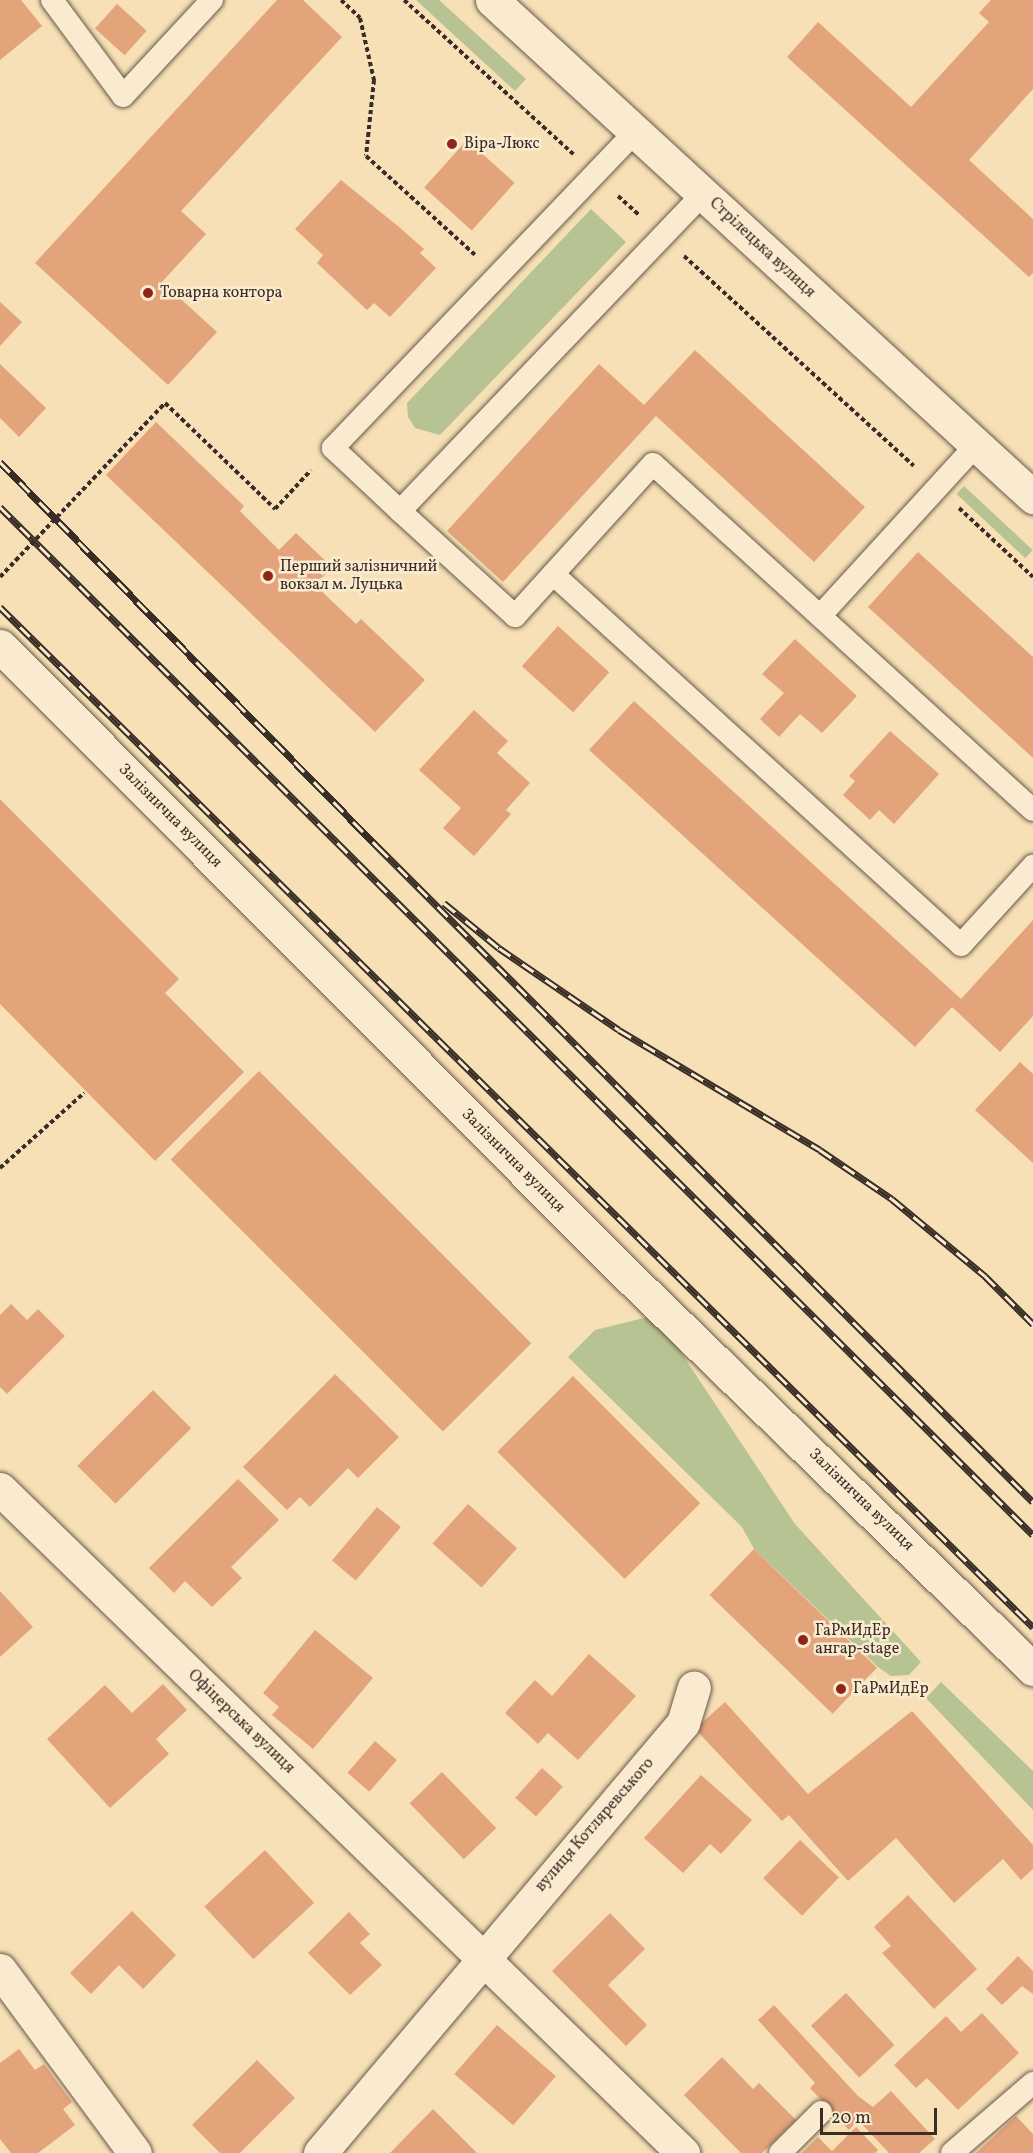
<!DOCTYPE html>
<html>
<head>
<meta charset="utf-8">
<style>
  body { margin:0 }
  #map { position:relative; width:1033px; height:2153px; overflow:hidden; background:#f7e0b6; font-family:Vollkorn,serif }
  div>[style] { position:absolute }
  [style*='--x'] { left:calc(var(--x)*1px); top:calc(var(--y)*1px); width:calc(var(--w)*1px); rotate:calc(var(--a)*1deg) }
  .green>* { inset:0; background:#b7c392; transform-origin:0 0 }
  .building>* { inset:0; background:#e3a37b; transform-origin:0 0 }
  .path>* { height:4px; margin-top:-2px; transform-origin:0; background:repeating-linear-gradient(90deg,#392d26 0 4.5px,transparent 0 7.5px) }
  .roads { filter:drop-shadow(0 0 2px #685a4a) drop-shadow(0 0 2px #685a4a) }
  .service>* { height:22px; margin:-11px; padding:0 11px; transform-origin:11px; border-radius:11px; background:#faebd0 }
  .minor>* { height:33px; margin:-16.5px; padding:0 16.5px; transform-origin:16.5px; border-radius:16.5px; background:#faebd0 }
  .tertiary>* { height:33px; margin:-16.5px; padding:0 16.5px; transform-origin:16.5px; border-radius:16.5px; background:#faebd0 }
  .rail>* { height:7px; margin-top:-3.5px; transform-origin:0; background:repeating-linear-gradient(90deg,#faebd0 0 14px,#392d26 0 28px); box-sizing:border-box; border-block:2px solid #392d26 }
  .dots>* { width:16px; height:16px; translate:-50% -50%; box-sizing:border-box; border:3px solid #faebd0; border-radius:50% }
  span { translate:-50% -50%; white-space:nowrap; text-align:center; line-height:1.15; -webkit-text-stroke:5px #faebd0; paint-order:stroke }
  .poi-label { font-size:16px; color:#392d26 }
  .left { translate:0 -50%; text-align:left }
  .street-label { font-size:16px; color:#392d26 }
  .scale { position:absolute; left:820px; top:2108px; width:117px; height:27px; box-sizing:border-box; border:3px solid #392d26; border-top:0; padding-left:8px; font-size:18px; line-height:21px; white-space:nowrap; color:#392d26; -webkit-text-stroke:4px #faebd0; paint-order:stroke }
</style>
</head>
<body>
<div id="map">
  <div class="green">
    <div style="clip-path:polygon(416px 0,439px 0,526px 79px,515px 91px)"></div>
    <div style="clip-path:polygon(591px 209px,626px 242px,440px 435px,415px 428px,408px 417px,407px 403px)"></div>
    <div style="left:964px;top:486px;width:94px;height:11px;rotate:43deg"></div>
    <div style="clip-path:polygon(656px 1315px,795px 1524px,921px 1662px,909px 1675px,891px 1676px,878px 1667px,754px 1549px,742px 1527px,568px 1357px,595px 1330px)"></div>
    <div style="clip-path:polygon(941px 1682px,1033px 1771px,1033px 1810px,926px 1698px)"></div>
  </div>
  <div class="building">
    <div style="clip-path:polygon(0 0,21px 0,42px 26px,0 60px)"></div>
    <div style="clip-path:polygon(277px 0,303px 0,342px 37px,181px 211px,206px 234px,162px 282px,217px 332px,168px 385px,35px 263px)"></div>
    <div style="clip-path:polygon(991px 0,1033px 0,1033px 89px,969px 160px,1033px 219px,1033px 273px,1029px 277px,787px 57px,818px 22px,911px 107px,989px 22px,979px 13px)"></div>
    <div style="left:117px;top:4px;width:40px;height:33px;rotate:42deg"></div>
    <div style="left:467px;top:140px;width:64px;height:64px;rotate:42deg"></div>
    <div style="clip-path:polygon(341px 180px,399px 227px,424px 249px,420px 253px,436px 268px,390px 317px,374px 303px,367px 310px,317px 263px,323px 255px,295px 229px)"></div>
    <div style="clip-path:polygon(0 302px,22px 322px,0 346px)"></div>
    <div style="clip-path:polygon(695px 350px,865px 507px,814px 562px,656px 416px,503px 582px,447px 531px,599px 364px,644px 405px)"></div>
    <div style="clip-path:polygon(0 364px,46px 408px,19px 437px,0 418px)"></div>
    <div style="clip-path:polygon(156px 422px,244px 506px,240px 511px,279px 550px,296px 533px,332px 567px,315px 585px,356px 624px,361px 619px,425px 680px,375px 732px,106px 475px)"></div>
    <div style="clip-path:polygon(918px 552px,1033px 657px,1033px 758px,868px 607px)"></div>
    <div style="left:558px;top:626px;width:69px;height:54px;rotate:42deg"></div>
    <div style="clip-path:polygon(795px 639px,857px 696px,822px 733px,800px 714px,779px 737px,760px 719px,784px 693px,762px 674px)"></div>
    <div style="clip-path:polygon(634px 701px,961px 999px,1033px 920px,1033px 1016px,1000px 1052px,952px 1007px,915px 1047px,589px 750px)"></div>
    <div style="clip-path:polygon(474px 710px,508px 741px,497px 753px,530px 783px,506px 810px,511px 814px,474px 856px,443px 828px,461px 808px,419px 770px)"></div>
    <div style="clip-path:polygon(890px 731px,939px 774px,894px 824px,879px 810px,870px 820px,843px 795px,855px 781px,849px 776px)"></div>
    <div style="clip-path:polygon(0 799px,179px 979px,165px 993px,244px 1072px,155px 1161px,0 1004px)"></div>
    <div style="clip-path:polygon(1020px 1062px,1033px 1074px,1033px 1163px,975px 1110px)"></div>
    <div style="left:259px;top:1071px;width:385px;height:125px;rotate:45deg"></div>
    <div style="clip-path:polygon(11px 1304px,27px 1320px,38px 1309px,65px 1336px,7px 1394px,0 1387px,0 1315px)"></div>
    <div style="clip-path:polygon(335px 1374px,399px 1437px,358px 1478px,348px 1468px,310px 1507px,300px 1497px,287px 1510px,243px 1467px)"></div>
    <div style="left:573px;top:1376px;width:180px;height:107px;rotate:45deg"></div>
    <div style="left:153px;top:1390px;width:54px;height:107px;rotate:45deg"></div>
    <div style="clip-path:polygon(238px 1479px,279px 1520px,231px 1567px,242px 1578px,212px 1607px,185px 1581px,174px 1593px,149px 1568px)"></div>
    <div style="left:468px;top:1504px;width:66px;height:53px;rotate:42deg"></div>
    <div style="left:377px;top:1507px;width:31px;height:70px;rotate:40deg"></div>
    <div style="left:754px;top:1549px;width:171px;height:64px;rotate:44deg"></div>
    <div style="clip-path:polygon(0 1591px,33px 1627px,0 1657px)"></div>
    <div style="clip-path:polygon(315px 1630px,373px 1678px,313px 1749px,272px 1715px,279px 1707px,263px 1693px)"></div>
    <div style="clip-path:polygon(589px 1654px,636px 1696px,578px 1760px,548px 1733px,538px 1744px,505px 1713px,535px 1680px,552px 1696px)"></div>
    <div style="clip-path:polygon(163px 1684px,187px 1710px,156px 1739px,169px 1754px,110px 1808px,47px 1739px,105px 1685px,132px 1713px)"></div>
    <div style="clip-path:polygon(725px 1702px,808px 1794px,912px 1711px,1033px 1845px,1033px 1869px,1021px 1880px,1003px 1859px,954px 1903px,896px 1838px,848px 1881px,789px 1815px,782px 1821px,695px 1729px)"></div>
    <div style="left:375px;top:1741px;width:29px;height:42px;rotate:41deg"></div>
    <div style="left:542px;top:1768px;width:28px;height:40px;rotate:42deg"></div>
    <div style="left:442px;top:1772px;width:78px;height:45px;rotate:46deg"></div>
    <div style="clip-path:polygon(701px 1775px,752px 1820px,721px 1854px,710px 1844px,683px 1873px,644px 1838px)"></div>
    <div style="left:800px;top:1840px;width:54px;height:53px;rotate:44deg"></div>
    <div style="left:265px;top:1850px;width:72px;height:83px;rotate:47deg"></div>
    <div style="clip-path:polygon(908px 1895px,977px 1969px,934px 2009px,882px 1953px,891px 1946px,874px 1927px)"></div>
    <div style="clip-path:polygon(132px 1911px,176px 1955px,143px 1989px,119px 1965px,91px 1994px,70px 1973px)"></div>
    <div style="clip-path:polygon(349px 1912px,370px 1934px,360px 1943px,382px 1965px,350px 1995px,308px 1953px)"></div>
    <div style="clip-path:polygon(610px 1913px,645px 1949px,608px 1985px,647px 2025px,626px 2046px,552px 1971px)"></div>
    <div style="clip-path:polygon(1018px 1956px,1033px 1971px,1033px 1994px,1022px 1986px,1002px 2005px,986px 1989px)"></div>
    <div style="left:846px;top:1993px;width:71px;height:48px;rotate:47deg"></div>
    <div style="clip-path:polygon(774px 2005px,858px 2096px,873px 2107px,891px 2091px,935px 2139px,919px 2153px,889px 2153px,858px 2120px,849px 2130px,810px 2088px,815px 2083px,758px 2020px)"></div>
    <div style="clip-path:polygon(982px 2013px,1019px 2053px,958px 2110px,927px 2078px,916px 2088px,894px 2065px,946px 2016px,961px 2032px)"></div>
    <div style="left:497px;top:2025px;width:78px;height:65px;rotate:41deg"></div>
    <div style="clip-path:polygon(19px 2049px,35px 2070px,44px 2064px,72px 2102px,63px 2109px,75px 2125px,38px 2153px,11px 2153px,0 2139px,0 2063px)"></div>
    <div style="clip-path:polygon(722px 2057px,753px 2089px,759px 2083px,796px 2120px,762px 2153px,741px 2153px,684px 2095px)"></div>
    <div style="clip-path:polygon(257px 2060px,295px 2098px,240px 2153px,220px 2153px,192px 2125px)"></div>
    <div style="clip-path:polygon(433px 2109px,477px 2153px,390px 2153px)"></div>
    <div style="clip-path:polygon(1016px 2116px,1033px 2134px,1033px 2153px,976px 2153px)"></div>
    <div style="clip-path:polygon(856px 2127px,878px 2150px,875px 2153px,802px 2153px,818px 2137px,832px 2151px)"></div>
  </div>
  <div class="path">
    <div style="--x:341;--y:0;--w:26;--a:43"></div>
    <div style="--x:360;--y:18;--w:64;--a:77.3"></div>
    <div style="--x:374;--y:80;--w:76;--a:96"></div>
    <div style="--x:366;--y:156;--w:147;--a:42.2"></div>
    <div style="--x:404;--y:0;--w:229;--a:42.3"></div>
    <div style="--x:618;--y:196;--w:28;--a:42"></div>
    <div style="--x:684;--y:256;--w:311;--a:42.4"></div>
    <div style="--x:959;--y:508;--w:101;--a:43"></div>
    <div style="--x:0;--y:577;--w:240;--a:-46.5"></div>
    <div style="--x:165;--y:403;--w:153;--a:43.9"></div>
    <div style="--x:275;--y:509;--w:53;--a:-47.3"></div>
    <div style="--x:0;--y:1168;--w:113;--a:-41.8"></div>
  </div>
  <div class="roads">
    <div class="service">
      <div style="--x:52;--y:0;--w:119;--a:53.5"></div>
      <div style="--x:123;--y:96;--w:131;--a:-47.2"></div>
      <div style="--x:635;--y:132;--w:437;--a:133.7"></div>
      <div style="--x:333;--y:448;--w:92;--a:43.2"></div>
      <div style="--x:400;--y:511;--w:439;--a:-46.3"></div>
      <div style="--x:400;--y:511;--w:156;--a:42.4"></div>
      <div style="--x:515;--y:616;--w:205;--a:-47.8"></div>
      <div style="--x:653;--y:464;--w:514;--a:42.32"></div>
      <div style="--x:553;--y:574;--w:551;--a:42.28"></div>
      <div style="--x:961;--y:945;--w:107;--a:-47.7"></div>
      <div style="--x:820;--y:616;--w:231;--a:-47.6"></div>
      <div style="--x:780;--y:2153;--w:58;--a:-45"></div>
      <div style="--x:952;--y:2153;--w:107;--a:-40.8"></div>
    </div>
    <div class="minor">
      <div style="--x:0;--y:646;--w:881;--a:45.09"></div>
      <div style="--x:622;--y:1270;--w:573;--a:44.15"></div>
      <div style="--x:0;--y:1489;--w:953;--a:44.19"></div>
      <div style="--x:0;--y:1970;--w:227;--a:53.6"></div>
      <div style="--x:320;--y:2153;--w:563;--a:-49.83"></div>
      <div style="--x:683;--y:1723;--w:37;--a:-73"></div>
    </div>
    <div class="tertiary">
      <div style="--x:492;--y:0;--w:735;--a:42.57"></div>
    </div>
  </div>
  <div class="rail">
    <div style="--x:0;--y:462;--w:540;--a:45.53"></div>
    <div style="--x:378;--y:847;--w:926;--a:45"></div>
    <div style="--x:0;--y:507;--w:1457;--a:44.86"></div>
    <div style="--x:0;--y:607;--w:1452;--a:44.64"></div>
    <div style="--x:444;--y:903;--w:71;--a:39.3"></div>
    <div style="--x:499;--y:948;--w:145;--a:34.3"></div>
    <div style="--x:619;--y:1030;--w:234;--a:30.8"></div>
    <div style="--x:820;--y:1150;--w:87;--a:34.2"></div>
    <div style="--x:892;--y:1199;--w:121;--a:39.6"></div>
    <div style="--x:985;--y:1276;--w:68;--a:45"></div>
  </div>
  <div class="dots">
    <div style="left:452px;top:144px;background:#8f2418"></div>
    <div style="left:148px;top:293px;background:#8f2418"></div>
    <div style="left:268px;top:576px;background:#8f2418"></div>
    <div style="left:803px;top:1640px;background:#8f2418"></div>
    <div style="left:841px;top:1689px;background:#8f2418"></div>
  </div>
  <div class="poi-label">
    <span class="left" style="left:464px;top:144px">Віра-Люкс</span>
    <span class="left" style="left:160px;top:293px">Товарна контора</span>
    <span class="left" style="left:280px;top:576px">Перший залізничний<br>вокзал м. Луцька</span>
    <span class="left" style="left:815px;top:1640px">ГаРмИдЕр<br>ангар-stage</span>
    <span class="left" style="left:853px;top:1689px">ГаРмИдЕр</span>
  </div>
  <div class="street-label">
    <span style="left:762px;top:248px;rotate:43deg">Стрілецька вулиця</span>
    <span style="left:170px;top:816px;rotate:45deg">Залізнична вулиця</span>
    <span style="left:513px;top:1161px;rotate:45deg">Залізнична вулиця</span>
    <span style="left:861px;top:1500px;rotate:44deg">Залізнична вулиця</span>
    <span style="left:241px;top:1722px;rotate:44deg">Офіцерська вулиця</span>
    <span style="left:595px;top:1825px;rotate:-49deg">вулиця Котляревського</span>
  </div>
  <div class="scale">20 m</div>
</div>
</body>
</html>
